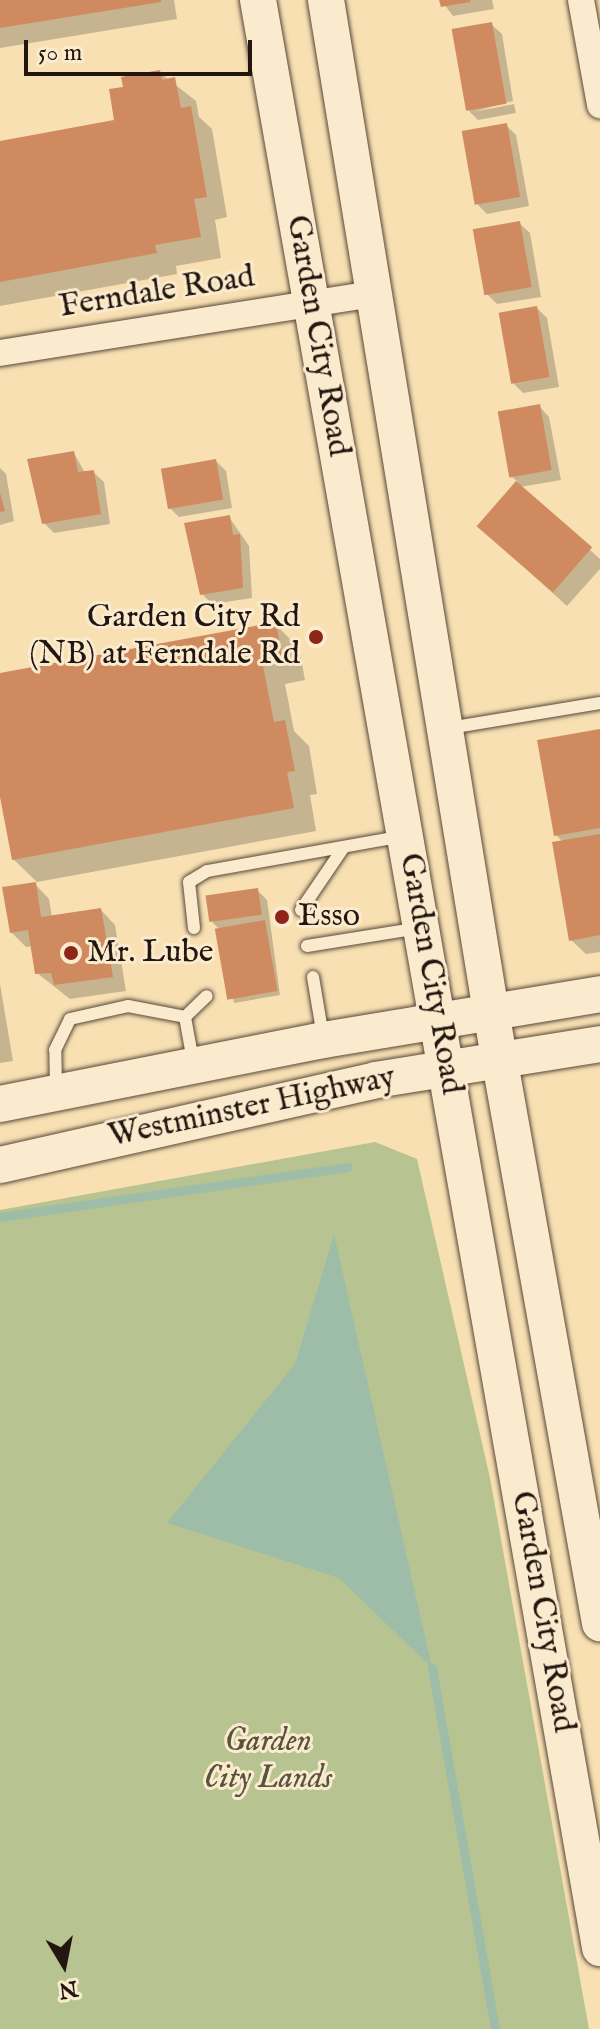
<!DOCTYPE html>
<html>
<head>
<meta charset="utf-8">
<style>
  body { margin:0 }
  #map { position:relative; width:600px; height:2029px; overflow:hidden; background:#f8e0b3; font-family:"IM FELL English",serif }
  div>[style] { position:absolute }
  [style*='--x'] { left:calc(var(--x)*1px); top:calc(var(--y)*1px); width:calc(var(--w)*1px); rotate:calc(var(--a)*1deg) }
  .green>* { inset:0; background:#b7c391 }
  .water>* { inset:0; background:#9ebda9 }
  .shadow>* { inset:0; background:#0003 }
  .stream>* { height:9px; margin:-4.5px; padding:0 4.5px; transform-origin:4.5px; border-radius:4.5px; background:#9ebda9 }
  .building>* { inset:0; background:#d08a60; transform-origin:0 0 }
  .roads { filter:drop-shadow(0 0 2px #584839) drop-shadow(0 0 2px #584839) }
  .lane>* { height:12px; margin:-6px; padding:0 6px; transform-origin:6px; border-radius:6px; background:#faebce }
  .street>* { height:26px; margin:-13px; padding:0 13px; transform-origin:13px; border-radius:13px; background:#faebce }
  .secondary>* { height:36px; margin:-18px; padding:0 18px; transform-origin:18px; border-radius:18px; background:#faebce }
  .dots>* { width:22px; height:22px; translate:-50% -50%; box-sizing:border-box; border:4px solid #faebce; border-radius:50% }
  span { translate:-50% -50%; white-space:nowrap; text-align:center; line-height:1.15; -webkit-text-stroke:6px #faebce; paint-order:stroke }
  .street-label { font-size:32px; color:#231610 }
  .poi-label { font-size:32px; color:#231610 }
  .right { translate:-100% -50%; text-align:right }
  .left { translate:0 -50%; text-align:left }
  .park-label { font-size:32px; color:#57533d; font-style:italic }
  .north { position:absolute; left:24px; top:1925px; width:80px; height:80px; -webkit-text-stroke:6px #faebce; paint-order:stroke; rotate:170deg; font-size:22px; font-weight:700; line-height:32px; text-align:center; color:#231610 }
  .north::after { content:''; display:block; margin:auto; width:28px; height:36px; background:#231610; clip-path:polygon(50% 0,100% 100%,50% 72%,0 100%) }
  .scale { position:absolute; left:24px; top:40px; width:228px; height:36px; box-sizing:border-box; border:4px solid #231610; border-top:0; padding-left:10px; font-size:24px; line-height:28px; white-space:nowrap; color:#231610; -webkit-text-stroke:6px #faebce; paint-order:stroke }
</style>
</head>
<body>
<div id="map">
  <div class="green">
    <div style="clip-path:polygon(375px 1142px,417px 1159px,490px 1478px,589px 2029px,0 2029px,0 1210px)"></div>
  </div>
  <div class="water">
    <div style="clip-path:polygon(334px 1234px,432px 1668px,339px 1578px,167px 1523px,295px 1364px)"></div>
  </div>
  <div class="shadow">
    <div style="clip-path:polygon(0 0,174px 0,177px 19px,0 48px)"></div>
    <div style="clip-path:polygon(441px 0,492px 0,494px 9px,453px 16px)"></div>
    <div style="clip-path:polygon(491px 24px,502px 34px,513px 101px,473px 112px,514px 104px,516px 113px,478px 120px,468px 110px)"></div>
    <div style="clip-path:polygon(159px 72px,196px 101px,199px 117px,212px 129px,227px 217px,215px 220px,221px 258px,176px 266px,177px 274px,0 306px,0 143px,117px 121px,125px 89px)"></div>
    <div style="clip-path:polygon(506px 125px,516px 135px,529px 206px,487px 214px,477px 204px)"></div>
    <div style="clip-path:polygon(519px 223px,530px 233px,541px 297px,497px 304px,487px 294px)"></div>
    <div style="clip-path:polygon(537px 308px,547px 318px,559px 387px,523px 393px,513px 383px)"></div>
    <div style="clip-path:polygon(539px 406px,549px 417px,561px 480px,520px 487px,600px 559px,600px 569px,567px 606px,479px 526px,518px 482px,512px 477px)"></div>
    <div style="clip-path:polygon(74px 453px,85px 473px,93px 472px,104px 482px,110px 524px,54px 533px,44px 523px)"></div>
    <div style="clip-path:polygon(216px 461px,226px 471px,232px 508px,179px 517px,169px 507px)"></div>
    <div style="clip-path:polygon(0 468px,6px 474px,14px 521px,0 525px)"></div>
    <div style="clip-path:polygon(229px 517px,249px 546px,252px 598px,212px 604px,202px 594px)"></div>
    <div style="clip-path:polygon(275px 624px,299px 648px,305px 680px,285px 684px,294px 731px,309px 746px,317px 794px,310px 795px,316px 831px,37px 882px,13px 859px,0 786px,0 675px)"></div>
    <div style="clip-path:polygon(600px 731px,600px 952px,586px 954px,571px 940px,563px 842px,556px 835px)"></div>
    <div style="clip-path:polygon(35px 884px,49px 899px,52px 917px,101px 910px,115px 925px,126px 991px,70px 999px,37px 973px,33px 946px,26px 947px,12px 933px)"></div>
    <div style="clip-path:polygon(257px 890px,267px 900px,280px 995px,234px 1003px,220px 930px,212px 922px)"></div>
    <div style="clip-path:polygon(0 984px,13px 1061px,0 1063px)"></div>
  </div>
  <div class="stream">
    <div style="--x:0;--y:1217;--w:351;--a:-8.2"></div>
    <div style="--x:432;--y:1668;--w:366;--a:80.1"></div>
  </div>
  <div class="building">
    <div style="clip-path:polygon(0 0,161px 0,161px 2px,0 28px)"></div>
    <div style="clip-path:polygon(439px 0,470px 0,470px 2px,441px 7px)"></div>
    <div style="left:492px;top:22px;width:83px;height:41px;rotate:80deg"></div>
    <div style="clip-path:polygon(160px 70px,162px 80px,175px 77px,181px 108px,191px 106px,207px 197px,194px 199px,201px 237px,155px 245px,157px 253px,0 282px,0 141px,114px 120px,109px 89px,123px 87px,121px 77px)"></div>
    <div style="left:507px;top:123px;width:75px;height:46px;rotate:80deg"></div>
    <div style="left:520px;top:221px;width:67px;height:48px;rotate:80deg"></div>
    <div style="left:537px;top:306px;width:72px;height:39px;rotate:80deg"></div>
    <div style="left:540px;top:404px;width:67px;height:43px;rotate:80deg"></div>
    <div style="clip-path:polygon(74px 451px,78px 472px,94px 470px,101px 514px,42px 524px,27px 459px)"></div>
    <div style="left:216px;top:459px;width:41px;height:56px;rotate:80deg"></div>
    <div style="left:516px;top:481px;width:101px;height:60px;rotate:41deg"></div>
    <div style="clip-path:polygon(0 493px,5px 511px,0 512px)"></div>
    <div style="clip-path:polygon(230px 515px,233px 535px,240px 534px,243px 588px,200px 595px,184px 523px)"></div>
    <div style="clip-path:polygon(276px 622px,282px 657px,262px 661px,274px 722px,285px 720px,295px 771px,287px 772px,294px 808px,12px 860px,0 797px,0 673px)"></div>
    <div style="clip-path:polygon(600px 729px,600px 828px,554px 836px,537px 740px)"></div>
    <div style="clip-path:polygon(600px 834px,600px 935px,569px 941px,552px 842px)"></div>
    <div style="clip-path:polygon(36px 882px,41px 917px,101px 908px,113px 977px,54px 985px,51px 973px,35px 974px,28px 930px,10px 933px,2px 887px)"></div>
    <div style="left:258px;top:888px;width:27px;height:53px;rotate:82deg"></div>
    <div style="left:265px;top:920px;width:72px;height:51px;rotate:80deg"></div>
  </div>
  <div class="roads">
    <div class="lane">
      <div style="--x:449;--y:728;--w:153;--a:-9.4"></div>
      <div style="--x:301;--y:910;--w:76;--a:-55.7"></div>
      <div style="--x:194;--y:928;--w:46;--a:-96.2"></div>
      <div style="--x:189;--y:882;--w:21;--a:-31"></div>
      <div style="--x:207;--y:871;--w:199;--a:-10.1"></div>
      <div style="--x:307;--y:946;--w:113;--a:-9.1"></div>
      <div style="--x:313;--y:977;--w:61;--a:80.5"></div>
      <div style="--x:185;--y:1017;--w:45;--a:79.7"></div>
      <div style="--x:56;--y:1089;--w:39;--a:-91"></div>
      <div style="--x:55;--y:1050;--w:34;--a:-64"></div>
      <div style="--x:70;--y:1019;--w:59;--a:-12.6"></div>
      <div style="--x:128;--y:1006;--w:58;--a:10.9"></div>
      <div style="--x:185;--y:1017;--w:30;--a:-44"></div>
    </div>
    <div class="street">
      <div style="--x:581;--y:0;--w:107;--a:79.7"></div>
      <div style="--x:0;--y:353;--w:378;--a:-9"></div>
    </div>
    <div class="secondary">
      <div style="--x:258;--y:0;--w:1978;--a:80.04"></div>
      <div style="--x:326;--y:0;--w:1025;--a:80.74"></div>
      <div style="--x:491;--y:1012;--w:621;--a:79.89"></div>
      <div style="--x:0;--y:1104;--w:329;--a:-11.2"></div>
      <div style="--x:323;--y:1040;--w:281;--a:-9.4"></div>
      <div style="--x:0;--y:1165;--w:385;--a:-12.7"></div>
      <div style="--x:376;--y:1080;--w:227;--a:-9.1"></div>
    </div>
  </div>
  <div class="dots">
    <div style="left:316px;top:637px;background:#8f2418"></div>
    <div style="left:282px;top:917px;background:#8f2418"></div>
    <div style="left:71px;top:953px;background:#8f2418"></div>
  </div>
  <div class="street-label">
    <span style="left:157px;top:293px;rotate:-9deg">Ferndale Road</span>
    <span style="left:317px;top:336px;rotate:80deg">Garden City Road</span>
    <span style="left:430px;top:974px;rotate:80deg">Garden City Road</span>
    <span style="left:252px;top:1108px;rotate:-12deg">Westminster Highway</span>
    <span style="left:542px;top:1612px;rotate:80deg">Garden City Road</span>
  </div>
  <div class="poi-label">
    <span class="right" style="left:300px;top:637px">Garden City Rd<br>(NB) at Ferndale Rd</span>
    <span class="left" style="left:298px;top:917px">Esso</span>
    <span class="left" style="left:87px;top:953px">Mr. Lube</span>
  </div>
  <div class="park-label">
    <span style="left:268px;top:1761px">Garden<br>City Lands</span>
  </div>
  <div class="north">N</div>
  <div class="scale">50 m</div>
</div>
</body>
</html>
